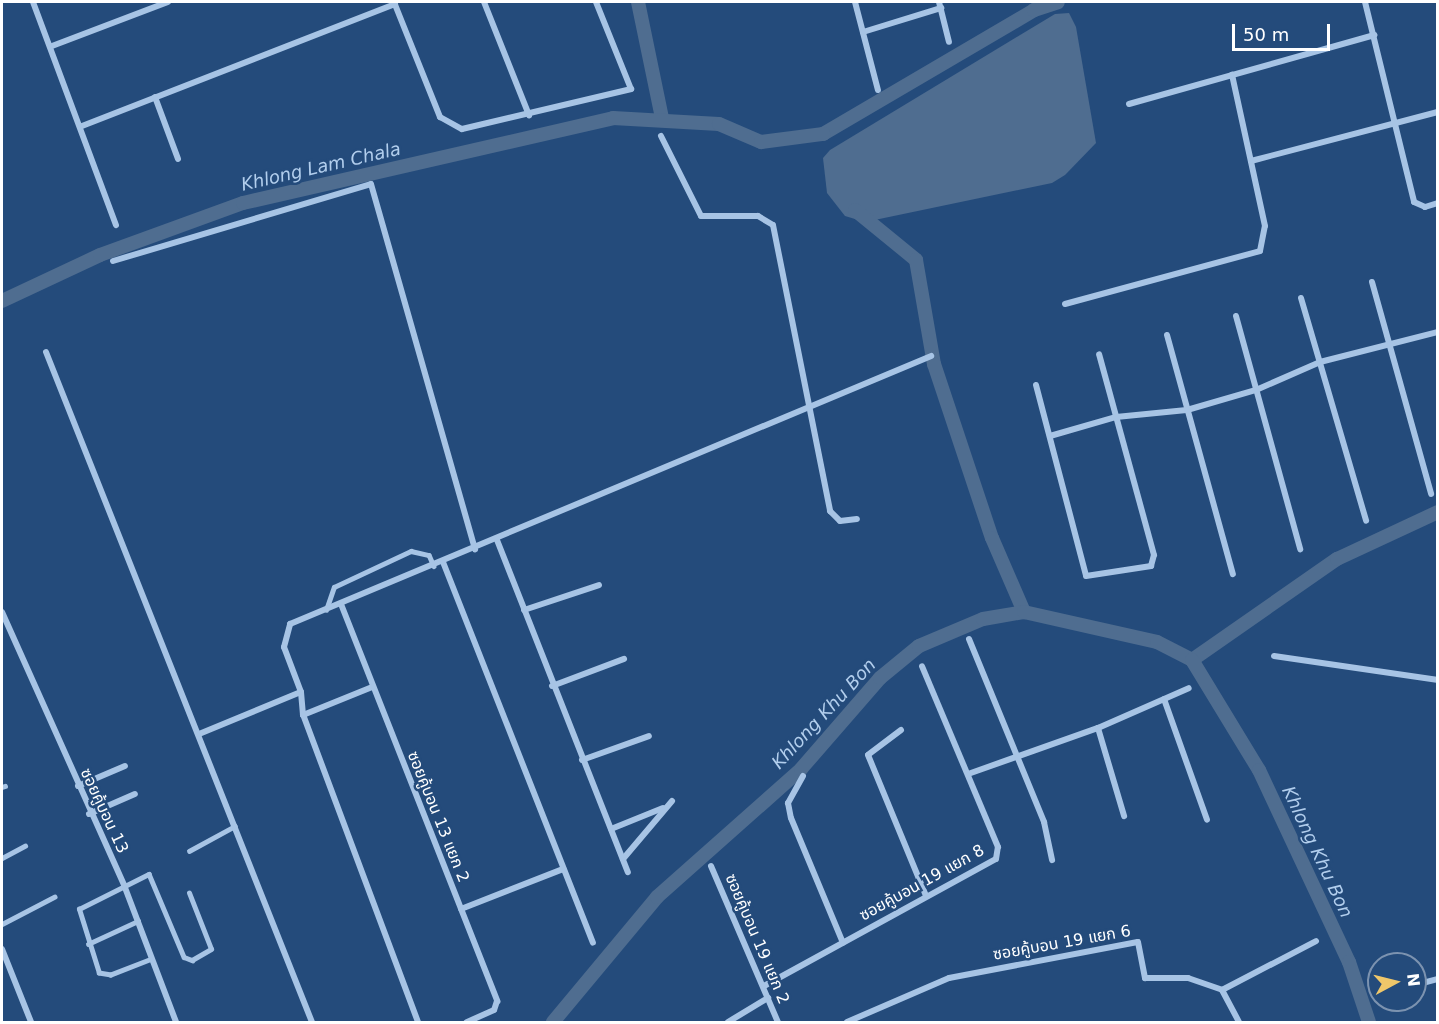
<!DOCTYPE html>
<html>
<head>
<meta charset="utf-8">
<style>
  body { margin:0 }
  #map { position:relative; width:1439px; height:1024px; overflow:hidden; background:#244b7b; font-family:"DejaVu Sans","Noto Sans Thai",sans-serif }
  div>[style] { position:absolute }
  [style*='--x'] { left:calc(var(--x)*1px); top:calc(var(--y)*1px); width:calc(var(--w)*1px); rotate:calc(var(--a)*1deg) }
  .water>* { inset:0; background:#4f6d90 }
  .canal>* { height:14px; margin:-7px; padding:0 7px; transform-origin:7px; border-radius:7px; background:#4f6d90 }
  .service>* { height:4.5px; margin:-2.25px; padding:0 2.25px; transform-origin:2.25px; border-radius:2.25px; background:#a7c4e5 }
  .minor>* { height:6px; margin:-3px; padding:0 3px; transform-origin:3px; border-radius:3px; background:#a7c4e5 }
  span { translate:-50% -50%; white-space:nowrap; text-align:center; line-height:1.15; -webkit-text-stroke:5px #244b7b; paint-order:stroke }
  .street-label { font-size:16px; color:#fff }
  .water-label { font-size:18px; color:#b2ceed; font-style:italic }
  .frame { position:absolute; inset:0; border:3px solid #fff; pointer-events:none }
  .north { position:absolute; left:1367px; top:952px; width:60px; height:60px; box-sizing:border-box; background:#244b7b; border:2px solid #7c93b0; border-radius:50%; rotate:83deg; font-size:16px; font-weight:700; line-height:24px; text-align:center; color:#fff }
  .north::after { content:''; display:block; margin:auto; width:21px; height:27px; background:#efc76a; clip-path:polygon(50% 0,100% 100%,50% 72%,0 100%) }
  .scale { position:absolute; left:1232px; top:24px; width:98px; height:27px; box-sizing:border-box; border:3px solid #fff; border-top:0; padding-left:8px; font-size:18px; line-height:21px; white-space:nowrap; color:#fff; -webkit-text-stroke:4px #244b7b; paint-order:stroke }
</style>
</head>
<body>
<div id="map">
  <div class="water">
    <div style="clip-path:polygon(1069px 13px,1076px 27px,1096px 143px,1065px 175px,1052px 183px,865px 222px,845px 216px,827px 193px,823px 158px,830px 150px,1055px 14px)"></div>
  </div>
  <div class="canal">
    <div style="--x:638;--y:2;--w:118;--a:78.3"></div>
    <div style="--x:823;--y:134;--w:245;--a:-30.4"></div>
    <div style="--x:1034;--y:10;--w:25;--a:-18"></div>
    <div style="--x:855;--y:210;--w:79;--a:39.3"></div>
    <div style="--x:916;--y:260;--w:106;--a:80.2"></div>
    <div style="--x:934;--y:364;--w:183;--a:71.6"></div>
    <div style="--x:992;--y:538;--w:81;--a:66.6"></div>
    <div style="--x:2;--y:301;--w:108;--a:-25.1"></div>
    <div style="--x:100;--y:255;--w:152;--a:-20"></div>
    <div style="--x:243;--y:203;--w:380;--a:-12.9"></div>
    <div style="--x:613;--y:118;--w:106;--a:3.2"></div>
    <div style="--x:719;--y:124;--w:46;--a:23.2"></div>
    <div style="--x:761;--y:142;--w:63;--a:-7.4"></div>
    <div style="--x:1192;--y:660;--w:177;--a:-34.9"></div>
    <div style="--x:1337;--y:559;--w:111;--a:-25"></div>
    <div style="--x:553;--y:1022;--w:163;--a:-50.2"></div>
    <div style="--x:657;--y:897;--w:193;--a:-41.6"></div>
    <div style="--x:801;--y:769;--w:121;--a:-49"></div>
    <div style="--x:880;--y:678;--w:50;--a:-39.4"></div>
    <div style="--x:919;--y:646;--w:69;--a:-22.9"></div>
    <div style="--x:983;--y:619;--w:42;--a:-9.7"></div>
    <div style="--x:1024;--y:612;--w:136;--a:12.7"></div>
    <div style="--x:1157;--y:642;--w:39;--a:27"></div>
    <div style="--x:1192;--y:660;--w:129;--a:58.7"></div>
    <div style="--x:1259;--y:770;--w:212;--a:64.9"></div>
    <div style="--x:1349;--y:962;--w:63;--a:71.6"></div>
  </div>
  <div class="service">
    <div style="--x:326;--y:610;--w:24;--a:-71"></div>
    <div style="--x:334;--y:587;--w:85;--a:-25.1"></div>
    <div style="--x:411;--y:551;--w:18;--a:13"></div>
    <div style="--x:429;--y:555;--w:12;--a:66"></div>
    <div style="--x:2;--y:787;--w:3;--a:-18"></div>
    <div style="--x:189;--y:851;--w:52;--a:-28.5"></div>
    <div style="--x:2;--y:858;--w:26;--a:-28"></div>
    <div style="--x:2;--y:924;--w:59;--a:-27.4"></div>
    <div style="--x:88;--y:944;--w:55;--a:-24.7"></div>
    <div style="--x:152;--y:959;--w:44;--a:158.7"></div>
    <div style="--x:111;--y:975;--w:12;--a:-171"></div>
    <div style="--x:99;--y:973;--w:67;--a:-107.4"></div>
    <div style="--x:79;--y:909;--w:78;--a:-26.6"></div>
    <div style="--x:149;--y:874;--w:90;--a:67.1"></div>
    <div style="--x:184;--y:957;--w:9;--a:21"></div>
    <div style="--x:192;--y:960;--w:22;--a:-30"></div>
    <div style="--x:211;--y:949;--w:60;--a:-111.4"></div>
  </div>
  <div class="minor">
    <div style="--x:33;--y:2;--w:238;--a:69.6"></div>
    <div style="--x:394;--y:2;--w:124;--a:68.2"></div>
    <div style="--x:440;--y:117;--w:25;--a:29"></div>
    <div style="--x:462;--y:129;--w:174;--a:-13.3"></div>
    <div style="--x:631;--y:89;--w:94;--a:-111.9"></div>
    <div style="--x:484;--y:2;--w:122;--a:68.3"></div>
    <div style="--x:855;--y:2;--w:91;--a:75.4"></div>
    <div style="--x:939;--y:2;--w:41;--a:76"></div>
    <div style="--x:1365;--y:2;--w:206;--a:76.2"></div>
    <div style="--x:1414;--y:202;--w:12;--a:24"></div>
    <div style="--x:1425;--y:207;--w:14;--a:-17"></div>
    <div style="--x:863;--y:32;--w:82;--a:-17.1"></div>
    <div style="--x:52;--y:46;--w:124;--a:-20.8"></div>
    <div style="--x:155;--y:97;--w:66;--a:69.6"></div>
    <div style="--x:1129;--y:104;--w:255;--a:-15.7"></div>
    <div style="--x:82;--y:126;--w:336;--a:-21.3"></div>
    <div style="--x:661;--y:136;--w:89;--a:63.4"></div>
    <div style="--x:701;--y:216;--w:57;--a:0"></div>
    <div style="--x:758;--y:216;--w:17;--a:31"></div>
    <div style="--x:773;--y:225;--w:292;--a:78.7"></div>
    <div style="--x:830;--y:511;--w:14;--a:45"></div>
    <div style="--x:840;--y:521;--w:17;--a:-7"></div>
    <div style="--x:1251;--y:161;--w:193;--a:-14.7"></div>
    <div style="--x:113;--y:261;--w:269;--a:-16.6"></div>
    <div style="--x:371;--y:184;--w:380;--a:74.1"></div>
    <div style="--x:1372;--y:282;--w:220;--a:74.4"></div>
    <div style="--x:1301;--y:298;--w:232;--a:73.7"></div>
    <div style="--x:1065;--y:304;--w:202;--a:-15.2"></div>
    <div style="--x:1260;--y:251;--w:25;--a:-79"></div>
    <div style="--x:1265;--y:226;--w:155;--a:-102.3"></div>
    <div style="--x:1236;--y:316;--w:242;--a:74.6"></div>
    <div style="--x:1167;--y:335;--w:248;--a:74.6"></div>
    <div style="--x:46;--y:352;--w:721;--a:68.35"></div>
    <div style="--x:1036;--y:385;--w:197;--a:75.3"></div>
    <div style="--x:1086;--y:576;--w:66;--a:-8.7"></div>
    <div style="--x:1151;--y:566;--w:11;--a:-75"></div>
    <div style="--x:1154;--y:555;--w:208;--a:-105.3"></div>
    <div style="--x:1050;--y:436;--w:69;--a:-16.1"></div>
    <div style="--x:1116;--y:417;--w:71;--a:-5.6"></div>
    <div style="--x:1187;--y:410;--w:72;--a:-16.2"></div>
    <div style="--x:1256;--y:390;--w:70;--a:-23.6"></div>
    <div style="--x:1320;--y:362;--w:122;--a:-14.3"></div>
    <div style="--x:497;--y:540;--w:357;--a:68.5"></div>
    <div style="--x:443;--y:562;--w:409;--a:68.5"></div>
    <div style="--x:341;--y:604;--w:427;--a:68.5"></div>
    <div style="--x:497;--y:1001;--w:9;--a:108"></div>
    <div style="--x:494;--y:1010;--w:30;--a:156"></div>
    <div style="--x:524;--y:610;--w:79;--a:-18.4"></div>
    <div style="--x:2;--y:612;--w:299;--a:65.9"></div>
    <div style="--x:124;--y:885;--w:147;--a:69.2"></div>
    <div style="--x:969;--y:639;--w:198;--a:67.7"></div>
    <div style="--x:1044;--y:822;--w:39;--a:78"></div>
    <div style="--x:1274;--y:656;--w:166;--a:8.3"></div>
    <div style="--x:552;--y:686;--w:77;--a:-20.6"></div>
    <div style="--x:1164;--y:699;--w:128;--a:70.4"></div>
    <div style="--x:303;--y:715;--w:74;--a:-22.1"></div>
    <div style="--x:1098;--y:728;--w:92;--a:73.5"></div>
    <div style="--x:901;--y:730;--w:41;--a:142.9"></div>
    <div style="--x:868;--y:755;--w:152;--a:67.6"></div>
    <div style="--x:199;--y:734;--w:110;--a:-22.4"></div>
    <div style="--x:582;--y:760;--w:71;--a:-19.7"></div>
    <div style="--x:968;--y:774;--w:138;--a:-19.5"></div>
    <div style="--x:1098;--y:728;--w:99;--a:-23.7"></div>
    <div style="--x:803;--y:776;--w:31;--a:119"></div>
    <div style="--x:788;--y:803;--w:15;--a:79"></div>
    <div style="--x:791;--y:818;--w:135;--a:67.4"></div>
    <div style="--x:78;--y:786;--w:51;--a:-23.1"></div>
    <div style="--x:89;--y:814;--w:50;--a:-23.5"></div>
    <div style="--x:611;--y:829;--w:56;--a:-22"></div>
    <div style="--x:623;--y:859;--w:76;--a:-49.8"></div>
    <div style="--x:711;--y:866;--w:170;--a:66.8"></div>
    <div style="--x:461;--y:909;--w:110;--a:-21.4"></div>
    <div style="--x:2;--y:949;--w:79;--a:68.3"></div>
    <div style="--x:1415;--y:985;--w:24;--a:-15"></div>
    <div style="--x:764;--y:986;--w:264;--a:-28.7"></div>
    <div style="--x:996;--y:859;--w:12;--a:-81"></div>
    <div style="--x:998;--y:847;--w:196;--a:-112.8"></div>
    <div style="--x:1222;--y:990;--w:106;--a:-27.5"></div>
    <div style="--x:418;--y:1022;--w:328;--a:-110.5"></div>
    <div style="--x:303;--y:715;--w:23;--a:-95"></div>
    <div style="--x:301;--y:692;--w:48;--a:-110.7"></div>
    <div style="--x:284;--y:647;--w:24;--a:-75"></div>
    <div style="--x:290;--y:624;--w:695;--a:-22.69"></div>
    <div style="--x:728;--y:1022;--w:47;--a:-31"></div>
    <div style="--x:847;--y:1022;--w:111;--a:-23.3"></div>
    <div style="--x:949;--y:978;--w:192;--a:-10.8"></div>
    <div style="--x:1138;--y:942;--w:37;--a:79"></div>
    <div style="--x:1145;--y:978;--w:43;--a:0"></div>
    <div style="--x:1188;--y:978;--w:36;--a:19"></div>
    <div style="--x:1222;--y:990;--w:36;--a:62"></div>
  </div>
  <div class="street-label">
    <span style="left:104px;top:811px;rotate:65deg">ซอยคู้บอน 13</span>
    <span style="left:438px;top:817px;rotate:68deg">ซอยคู้บอน 13 แยก 2</span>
    <span style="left:922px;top:883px;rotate:-29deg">ซอยคู้บอน 19 แยก 8</span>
    <span style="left:757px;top:939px;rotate:67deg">ซอยคู้บอน 19 แยก 2</span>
    <span style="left:1062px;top:943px;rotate:-10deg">ซอยคู้บอน 19 แยก 6</span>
  </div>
  <div class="water-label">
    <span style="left:321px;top:167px;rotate:-13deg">Khlong Lam Chala</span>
    <span style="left:824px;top:714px;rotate:-47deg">Khlong Khu Bon</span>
    <span style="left:1317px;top:852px;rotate:65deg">Khlong Khu Bon</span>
  </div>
  <div class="frame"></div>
  <div class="north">N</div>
  <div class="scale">50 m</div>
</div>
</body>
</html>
